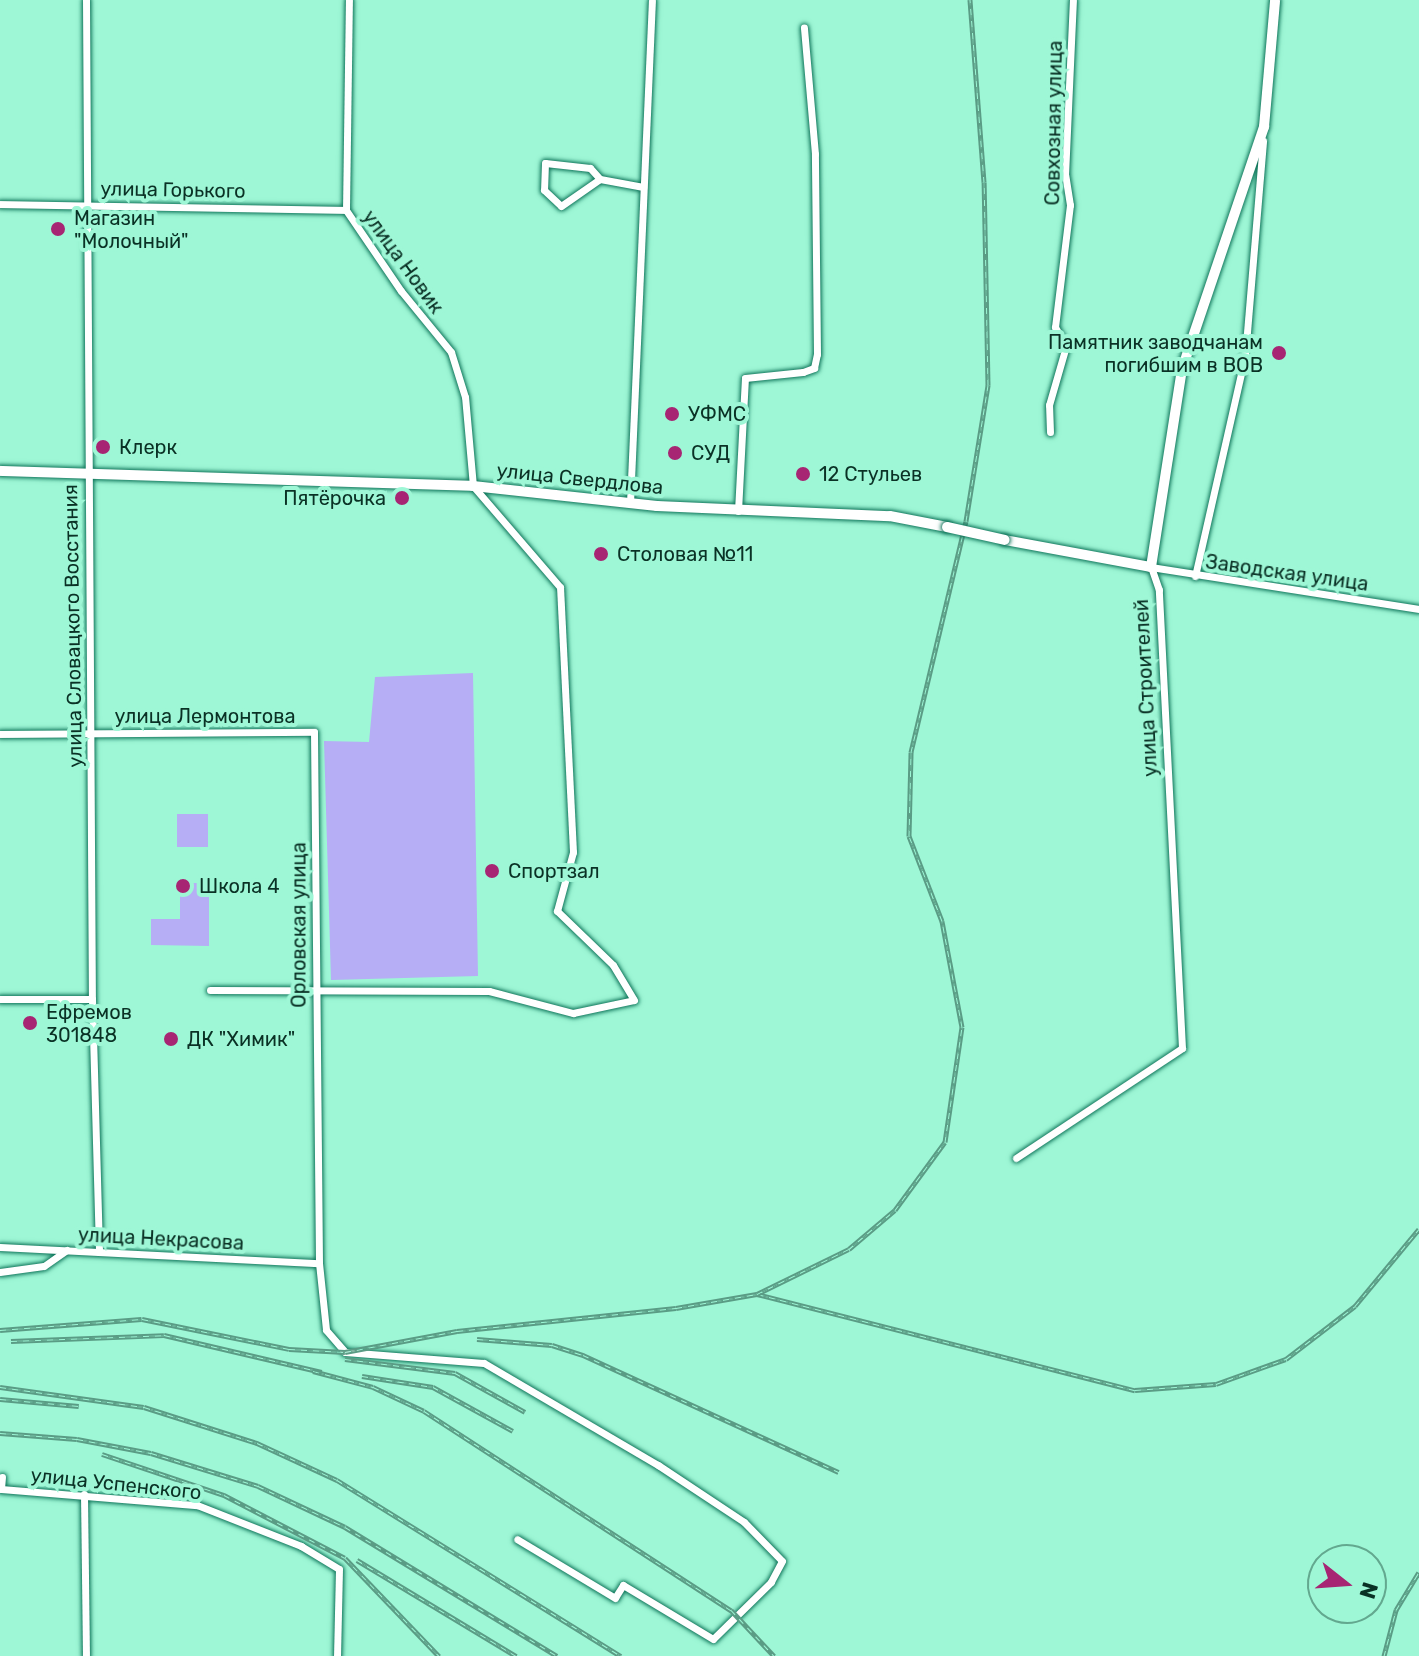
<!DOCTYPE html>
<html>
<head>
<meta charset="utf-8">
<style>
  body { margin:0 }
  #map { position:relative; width:1419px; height:1656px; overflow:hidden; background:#9ef7d6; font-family:Rubik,sans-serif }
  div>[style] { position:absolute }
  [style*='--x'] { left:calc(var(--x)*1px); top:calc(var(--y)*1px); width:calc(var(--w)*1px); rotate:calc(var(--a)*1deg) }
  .green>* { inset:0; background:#b6aef5; transform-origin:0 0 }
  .roads { filter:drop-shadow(0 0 2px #0f755a) drop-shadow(0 0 2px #0f755a) }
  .street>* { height:7px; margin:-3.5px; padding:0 3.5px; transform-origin:3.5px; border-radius:3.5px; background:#fff }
  .secondary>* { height:10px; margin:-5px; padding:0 5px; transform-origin:5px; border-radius:5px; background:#fff }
  .rail>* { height:5px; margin-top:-2.5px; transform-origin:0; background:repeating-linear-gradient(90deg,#9ef7d6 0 6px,#5a9c85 0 12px); box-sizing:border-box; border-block:2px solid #5a9c85 }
  .bridges { filter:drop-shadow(0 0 2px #0f755a) drop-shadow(0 0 2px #0f755a) }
  .secondary-bridge>* { height:10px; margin:-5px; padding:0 5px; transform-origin:5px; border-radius:5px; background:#fff }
  .dots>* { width:22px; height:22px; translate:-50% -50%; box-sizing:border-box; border:4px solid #9ef7d6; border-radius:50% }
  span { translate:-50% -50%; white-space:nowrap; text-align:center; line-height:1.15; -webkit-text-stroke:8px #9ef7d6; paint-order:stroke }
  .street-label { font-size:20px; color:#0a3125 }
  .poi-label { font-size:20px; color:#0a3125 }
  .left { translate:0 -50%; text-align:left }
  .right { translate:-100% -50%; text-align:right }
  .north { position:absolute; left:1307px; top:1544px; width:80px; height:80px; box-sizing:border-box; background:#9ef7d6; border:2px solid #63a88f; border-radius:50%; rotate:107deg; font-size:22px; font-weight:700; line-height:32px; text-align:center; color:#0a3125 }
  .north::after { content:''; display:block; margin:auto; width:28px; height:36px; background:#a72573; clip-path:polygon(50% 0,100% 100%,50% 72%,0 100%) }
</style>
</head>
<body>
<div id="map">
  <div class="green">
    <div style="clip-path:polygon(473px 673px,478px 976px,331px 980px,324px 741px,369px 742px,375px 677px)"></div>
    <div style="left:177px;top:814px;width:31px;height:33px"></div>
    <div style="clip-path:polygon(180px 883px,209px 883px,209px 946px,151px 945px,151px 919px,180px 919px)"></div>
  </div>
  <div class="roads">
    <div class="street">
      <div style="--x:86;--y:0;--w:999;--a:89.66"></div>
      <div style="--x:92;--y:999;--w:253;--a:88.4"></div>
      <div style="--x:600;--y:179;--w:15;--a:-132"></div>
      <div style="--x:590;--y:168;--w:45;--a:-173.7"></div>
      <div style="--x:545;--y:163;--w:27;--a:92"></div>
      <div style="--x:544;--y:190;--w:23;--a:43"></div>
      <div style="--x:561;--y:206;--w:47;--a:-34.7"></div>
      <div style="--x:600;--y:179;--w:44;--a:10.5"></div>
      <div style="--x:0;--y:204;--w:346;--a:1"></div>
      <div style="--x:1050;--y:432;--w:27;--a:-92"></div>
      <div style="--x:1049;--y:405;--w:61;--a:-73.9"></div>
      <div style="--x:1066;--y:346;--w:22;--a:-120"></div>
      <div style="--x:1055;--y:327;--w:123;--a:-83"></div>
      <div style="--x:1070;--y:205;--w:30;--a:-99"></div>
      <div style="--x:1065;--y:175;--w:175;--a:-87.4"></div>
      <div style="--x:630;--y:503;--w:503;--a:-87.5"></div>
      <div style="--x:738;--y:511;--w:133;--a:-87"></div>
      <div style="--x:745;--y:378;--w:58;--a:-5.9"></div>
      <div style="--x:803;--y:372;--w:12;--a:-20"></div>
      <div style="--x:814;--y:368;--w:14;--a:-78"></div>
      <div style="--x:817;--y:354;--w:200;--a:-90.6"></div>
      <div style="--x:815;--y:154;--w:127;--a:-95"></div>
      <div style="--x:1195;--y:576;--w:226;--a:-77.2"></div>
      <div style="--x:1245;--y:356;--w:216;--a:-85.2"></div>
      <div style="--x:0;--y:734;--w:314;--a:-0.4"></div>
      <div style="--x:314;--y:732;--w:531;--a:89.46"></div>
      <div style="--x:319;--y:1263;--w:67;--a:84"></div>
      <div style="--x:326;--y:1330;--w:29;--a:49"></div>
      <div style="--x:345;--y:1352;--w:139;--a:4.5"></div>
      <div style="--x:484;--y:1363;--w:202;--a:30.4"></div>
      <div style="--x:658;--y:1465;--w:103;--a:33.5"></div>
      <div style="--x:744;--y:1522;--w:54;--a:45.7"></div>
      <div style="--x:782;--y:1561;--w:24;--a:118"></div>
      <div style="--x:771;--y:1582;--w:81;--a:135.5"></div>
      <div style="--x:713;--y:1639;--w:105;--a:-149"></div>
      <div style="--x:623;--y:1585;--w:15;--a:122"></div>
      <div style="--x:615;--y:1598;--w:114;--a:-149"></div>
      <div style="--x:210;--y:990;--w:279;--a:0.2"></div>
      <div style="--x:489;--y:991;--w:87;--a:14.7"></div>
      <div style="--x:573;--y:1013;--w:62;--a:-12"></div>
      <div style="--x:634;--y:1000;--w:41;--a:-121"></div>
      <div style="--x:613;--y:965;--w:78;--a:-136"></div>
      <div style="--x:557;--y:911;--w:61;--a:-74.8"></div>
      <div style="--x:573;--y:852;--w:265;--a:-92.8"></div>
      <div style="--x:560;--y:587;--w:133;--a:-130.7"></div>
      <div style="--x:473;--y:486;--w:89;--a:-95.1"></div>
      <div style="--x:465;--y:397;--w:47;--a:-107.3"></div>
      <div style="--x:451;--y:352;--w:79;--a:-129.3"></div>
      <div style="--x:401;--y:291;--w:98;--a:-124.2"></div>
      <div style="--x:346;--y:210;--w:210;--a:-89.2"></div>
      <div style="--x:0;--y:999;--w:92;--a:0"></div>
      <div style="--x:1016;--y:1158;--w:199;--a:-33.5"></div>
      <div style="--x:1182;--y:1048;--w:459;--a:-92.9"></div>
      <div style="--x:1159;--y:590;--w:24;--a:-109"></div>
      <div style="--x:1151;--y:567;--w:271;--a:8.9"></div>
      <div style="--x:0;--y:1247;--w:319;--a:2.9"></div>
      <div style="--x:0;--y:1272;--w:44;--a:-7.8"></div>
      <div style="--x:44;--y:1266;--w:28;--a:-35"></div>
      <div style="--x:2;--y:1477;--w:12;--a:95"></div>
      <div style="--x:1;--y:1489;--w:197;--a:4.7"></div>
      <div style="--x:197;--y:1505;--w:112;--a:21.5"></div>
      <div style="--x:301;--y:1546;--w:44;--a:31.2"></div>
      <div style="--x:339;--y:1569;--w:87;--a:91.3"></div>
      <div style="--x:84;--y:1494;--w:162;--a:89.3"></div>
    </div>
    <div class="secondary">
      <div style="--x:0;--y:471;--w:473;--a:1.8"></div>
      <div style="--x:473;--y:486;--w:185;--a:6.2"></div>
      <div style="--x:657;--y:506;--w:233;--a:2.5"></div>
      <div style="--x:890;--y:516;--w:58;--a:10.9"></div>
      <div style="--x:1005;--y:540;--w:148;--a:10.5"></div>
      <div style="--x:1151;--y:567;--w:200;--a:-81.1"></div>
      <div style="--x:1182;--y:369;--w:256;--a:-71.3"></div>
      <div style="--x:1264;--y:127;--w:127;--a:-85"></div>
    </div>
  </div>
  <div class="rail">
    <div style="--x:757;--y:1294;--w:390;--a:14.3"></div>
    <div style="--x:1135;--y:1390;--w:81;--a:-4.2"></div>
    <div style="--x:1216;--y:1384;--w:74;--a:-19.7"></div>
    <div style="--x:1286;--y:1359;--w:87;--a:-37.5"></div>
    <div style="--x:1355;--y:1306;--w:100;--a:-50.3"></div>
    <div style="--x:0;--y:1330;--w:142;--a:-4.4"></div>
    <div style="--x:142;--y:1319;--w:150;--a:11.5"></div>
    <div style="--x:289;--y:1349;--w:56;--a:3.1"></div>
    <div style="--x:345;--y:1352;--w:114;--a:-10.6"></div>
    <div style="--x:457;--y:1331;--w:220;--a:-6"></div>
    <div style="--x:676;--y:1308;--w:82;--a:-9.8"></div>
    <div style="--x:757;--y:1294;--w:102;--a:-26.1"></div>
    <div style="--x:849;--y:1249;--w:60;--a:-40.3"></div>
    <div style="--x:895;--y:1210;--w:84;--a:-53.7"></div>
    <div style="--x:945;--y:1142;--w:116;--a:-81.6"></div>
    <div style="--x:962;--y:1027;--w:108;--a:-100.7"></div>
    <div style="--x:942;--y:921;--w:91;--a:-111.2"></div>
    <div style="--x:909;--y:836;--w:84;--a:-88.6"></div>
    <div style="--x:911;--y:752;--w:237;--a:-76.6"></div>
    <div style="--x:966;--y:521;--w:138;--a:-80.8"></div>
    <div style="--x:988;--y:385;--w:203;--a:-91.1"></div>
    <div style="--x:984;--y:182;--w:183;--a:-94.4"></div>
    <div style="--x:477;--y:1339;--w:75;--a:4.6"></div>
    <div style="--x:552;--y:1345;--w:33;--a:18"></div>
    <div style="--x:583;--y:1355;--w:281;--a:24.6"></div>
    <div style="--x:11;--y:1341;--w:153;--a:-2.2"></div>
    <div style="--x:164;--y:1335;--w:162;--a:13.2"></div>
    <div style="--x:345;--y:1359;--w:111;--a:7.3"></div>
    <div style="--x:455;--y:1373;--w:80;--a:29.1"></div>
    <div style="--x:313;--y:1371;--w:62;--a:14.9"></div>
    <div style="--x:373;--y:1387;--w:56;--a:25.2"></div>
    <div style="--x:424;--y:1411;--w:366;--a:33"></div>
    <div style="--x:731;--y:1610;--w:63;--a:46.9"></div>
    <div style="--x:362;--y:1376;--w:72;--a:8.8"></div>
    <div style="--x:433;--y:1387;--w:91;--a:28.8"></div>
    <div style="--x:0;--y:1387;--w:145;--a:7.9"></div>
    <div style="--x:144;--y:1407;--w:119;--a:17.7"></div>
    <div style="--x:257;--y:1443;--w:88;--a:24.8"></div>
    <div style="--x:337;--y:1480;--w:334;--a:31.8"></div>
    <div style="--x:0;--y:1399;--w:79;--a:5.1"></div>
    <div style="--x:0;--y:1433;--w:77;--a:4.5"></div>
    <div style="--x:77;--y:1439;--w:75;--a:10.7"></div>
    <div style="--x:151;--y:1453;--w:112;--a:17.1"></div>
    <div style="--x:258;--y:1486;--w:96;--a:25.2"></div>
    <div style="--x:345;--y:1527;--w:248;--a:31.3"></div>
    <div style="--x:102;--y:1454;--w:129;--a:18.6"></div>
    <div style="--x:224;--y:1495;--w:136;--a:27.5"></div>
    <div style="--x:345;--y:1558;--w:136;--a:46.2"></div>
    <div style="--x:357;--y:1560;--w:186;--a:31.1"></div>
    <div style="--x:1384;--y:1656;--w:48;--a:-75.4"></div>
    <div style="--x:1396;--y:1610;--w:44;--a:-58.8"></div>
  </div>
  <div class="bridges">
    <div class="secondary-bridge">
      <div style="--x:947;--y:527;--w:59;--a:12.6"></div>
    </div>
  </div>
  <div class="dots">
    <div style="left:58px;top:229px;background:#a72573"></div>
    <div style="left:1279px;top:353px;background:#a72573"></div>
    <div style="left:672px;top:414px;background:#a72573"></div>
    <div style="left:103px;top:447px;background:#a72573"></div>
    <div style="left:675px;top:453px;background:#a72573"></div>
    <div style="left:803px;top:474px;background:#a72573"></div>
    <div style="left:402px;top:498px;background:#a72573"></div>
    <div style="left:601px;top:554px;background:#a72573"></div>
    <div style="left:492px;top:871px;background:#a72573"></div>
    <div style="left:183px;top:886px;background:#a72573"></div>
    <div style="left:30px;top:1023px;background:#a72573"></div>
    <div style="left:171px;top:1039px;background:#a72573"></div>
  </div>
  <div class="street-label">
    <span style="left:1054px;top:123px;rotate:-89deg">Совхозная улица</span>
    <span style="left:173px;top:190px;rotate:1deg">улица Горького</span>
    <span style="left:403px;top:262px;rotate:54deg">улица Новик</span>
    <span style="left:580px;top:479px;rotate:6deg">улица Свердлова</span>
    <span style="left:1287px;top:573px;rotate:8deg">Заводская улица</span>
    <span style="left:73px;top:626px;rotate:-91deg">улица Словацкого Восстания</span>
    <span style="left:1146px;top:688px;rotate:-93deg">улица Строителей</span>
    <span style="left:205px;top:716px">улица Лермонтова</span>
    <span style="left:299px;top:925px;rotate:-90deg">Орловская улица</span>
    <span style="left:161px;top:1239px;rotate:3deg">улица Некрасова</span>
    <span style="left:116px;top:1484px;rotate:6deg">улица Успенского</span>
  </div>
  <div class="poi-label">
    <span class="left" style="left:74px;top:230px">Магазин<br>"Молочный"</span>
    <span class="right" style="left:1263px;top:354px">Памятник заводчанам<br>погибшим в ВОВ</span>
    <span class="left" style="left:688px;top:414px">УФМС</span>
    <span class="left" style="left:119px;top:447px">Клерк</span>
    <span class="left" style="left:691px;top:453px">СУД</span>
    <span class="left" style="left:819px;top:474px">12 Стульев</span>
    <span class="right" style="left:386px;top:498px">Пятёрочка</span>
    <span class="left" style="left:617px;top:554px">Столовая №11</span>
    <span class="left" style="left:508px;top:871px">Спортзал</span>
    <span class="left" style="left:199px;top:886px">Школа 4</span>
    <span class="left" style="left:46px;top:1024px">Ефремов<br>301848</span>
    <span class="left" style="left:187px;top:1039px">ДК "Химик"</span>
  </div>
  <div class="north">N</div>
</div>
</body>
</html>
